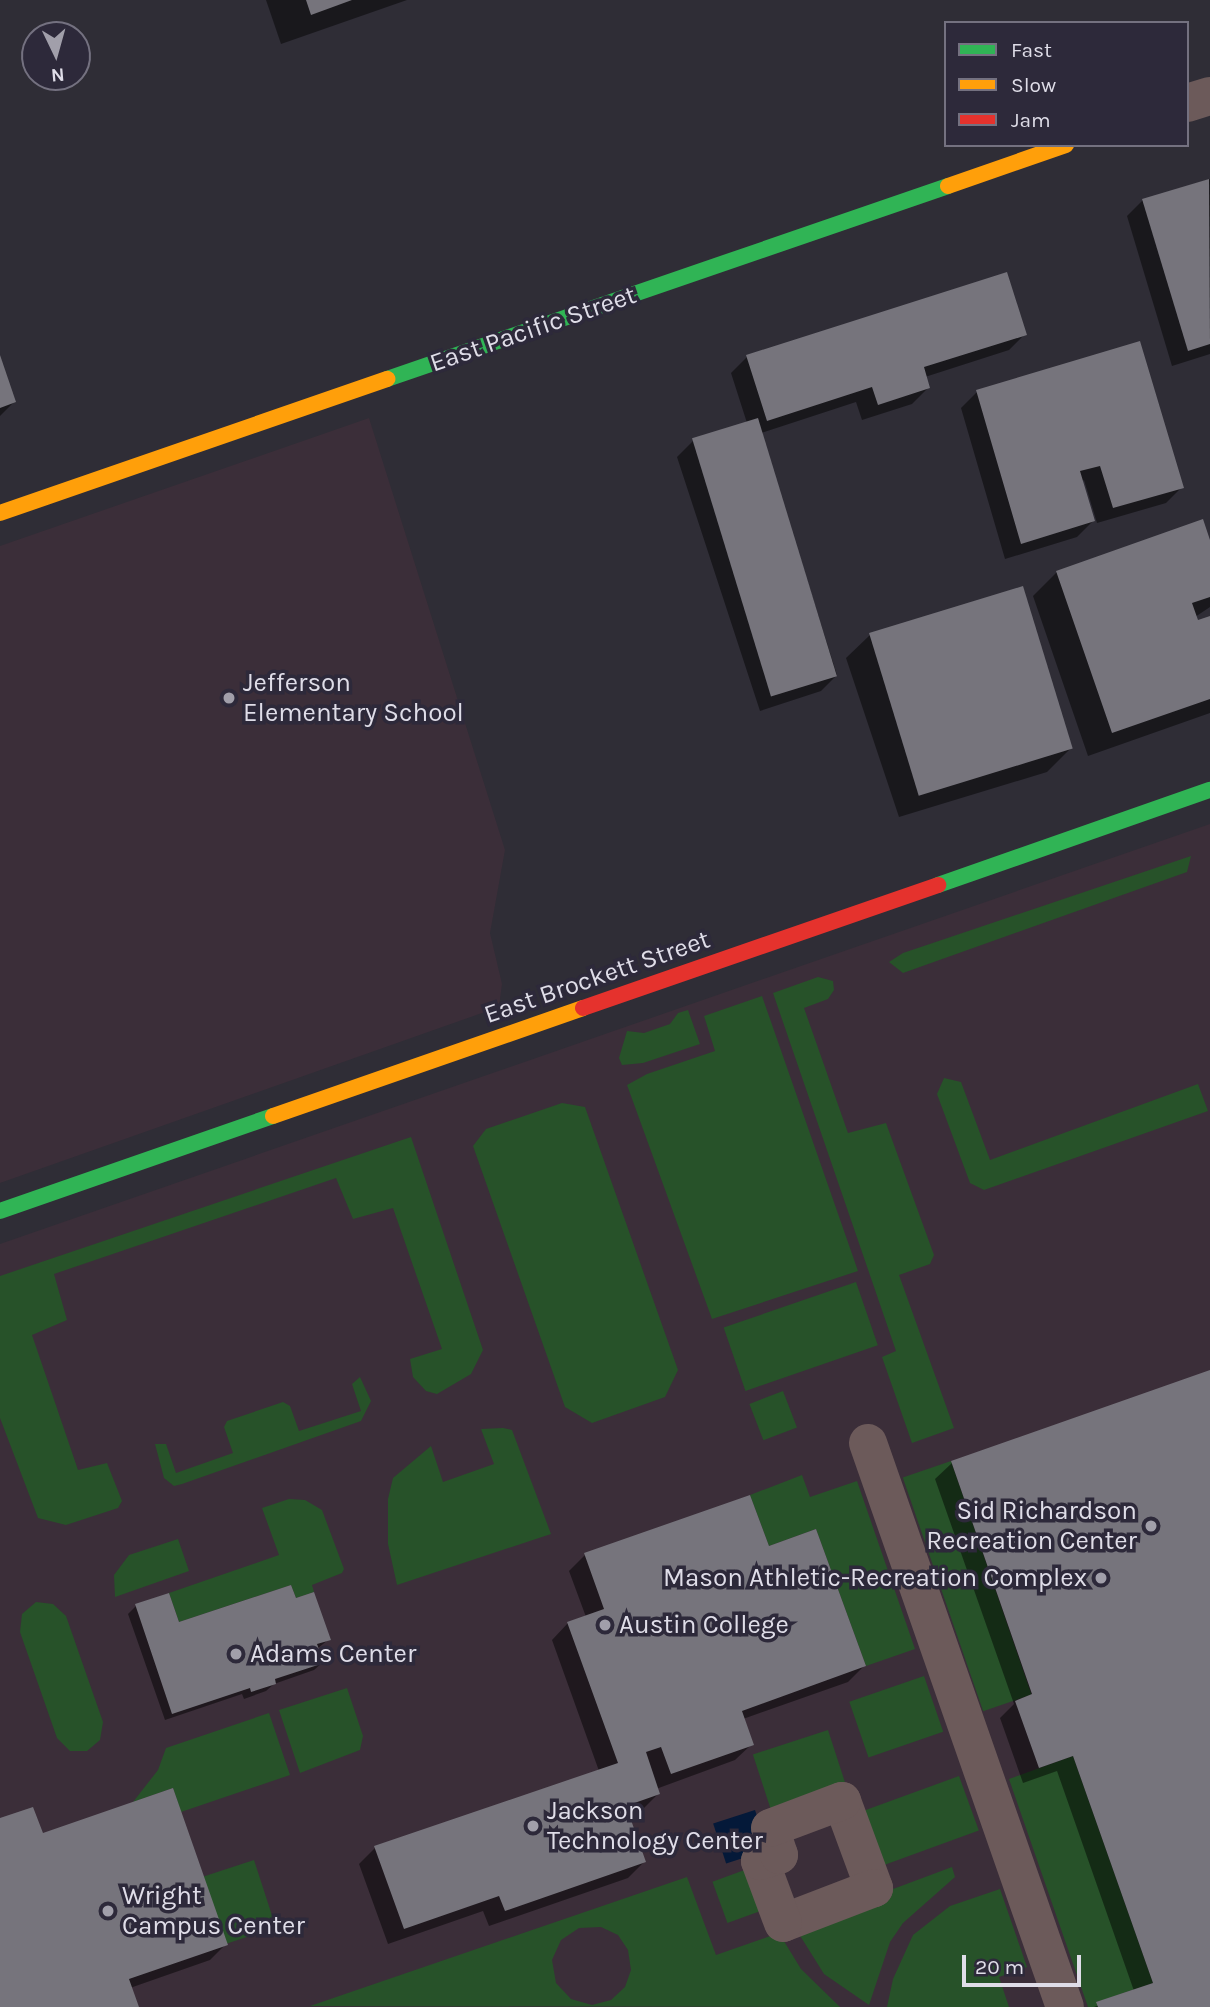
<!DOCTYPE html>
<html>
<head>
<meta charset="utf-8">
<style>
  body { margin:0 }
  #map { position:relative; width:1210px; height:2007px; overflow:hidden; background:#2f2d36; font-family:Karla,sans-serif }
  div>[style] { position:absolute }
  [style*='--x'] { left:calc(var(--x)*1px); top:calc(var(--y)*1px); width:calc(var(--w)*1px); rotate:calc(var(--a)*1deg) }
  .education>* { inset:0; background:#3b2e39 }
  .green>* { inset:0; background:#275229; transform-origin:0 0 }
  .water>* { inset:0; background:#041939; transform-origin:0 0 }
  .shadow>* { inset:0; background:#0007 }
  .building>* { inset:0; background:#76747c; transform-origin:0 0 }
  .street>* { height:38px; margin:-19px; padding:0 19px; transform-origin:19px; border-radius:19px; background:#6c5a5a }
  .fast>* { height:16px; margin:-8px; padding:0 8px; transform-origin:8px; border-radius:8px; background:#30b455 }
  .slow>* { height:16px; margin:-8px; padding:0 8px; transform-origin:8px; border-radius:8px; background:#ff9f0a }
  .jam>* { height:16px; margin:-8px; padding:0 8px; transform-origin:8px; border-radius:8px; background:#e5322d }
  .dots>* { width:19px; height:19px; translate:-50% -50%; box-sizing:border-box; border:4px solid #2d293a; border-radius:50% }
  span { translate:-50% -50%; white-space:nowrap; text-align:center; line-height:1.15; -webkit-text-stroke:7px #2d293a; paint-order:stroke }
  .street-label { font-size:26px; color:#dfdde8 }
  .poi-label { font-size:26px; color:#dfdde8 }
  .left { translate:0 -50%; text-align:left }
  .right { translate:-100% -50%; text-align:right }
  .legend { position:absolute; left:944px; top:21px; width:245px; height:126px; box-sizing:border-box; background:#2d293a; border:2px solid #747180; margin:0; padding:9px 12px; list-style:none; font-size:21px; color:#dfdde8 }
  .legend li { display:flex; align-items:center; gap:14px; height:35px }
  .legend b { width:35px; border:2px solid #747180 }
  .north { position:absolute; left:21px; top:21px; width:70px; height:70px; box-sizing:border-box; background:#2d293a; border:2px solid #747180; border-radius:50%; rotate:175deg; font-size:19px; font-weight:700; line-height:28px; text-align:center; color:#dfdde8 }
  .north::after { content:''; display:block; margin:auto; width:24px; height:32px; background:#a19faa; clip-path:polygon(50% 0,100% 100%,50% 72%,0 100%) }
  .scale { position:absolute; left:962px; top:1955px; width:119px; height:32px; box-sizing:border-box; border:4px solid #dfdde8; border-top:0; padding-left:9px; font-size:21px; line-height:24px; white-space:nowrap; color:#dfdde8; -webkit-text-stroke:5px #2d293a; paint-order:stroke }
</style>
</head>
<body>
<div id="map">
  <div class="education">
    <div style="clip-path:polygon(369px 418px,505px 850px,490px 933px,502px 984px,499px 1007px,0 1183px,0 546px)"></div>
    <div style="clip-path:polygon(1210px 824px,1210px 2007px,0 2007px,0 1244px)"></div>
  </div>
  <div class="green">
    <div style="clip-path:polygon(1191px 856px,1187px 872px,903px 973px,889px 962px,903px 953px)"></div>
    <div style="clip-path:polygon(818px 977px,833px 981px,834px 990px,828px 999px,804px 1008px,848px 1133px,886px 1123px,934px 1255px,930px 1264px,899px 1275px,954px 1428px,912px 1443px,882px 1357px,896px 1351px,773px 993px)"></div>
    <div style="clip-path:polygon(762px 996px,858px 1271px,712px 1319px,627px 1085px,647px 1074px,715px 1051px,704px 1016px)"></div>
    <div style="clip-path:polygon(688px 1010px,700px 1044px,643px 1063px,622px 1065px,619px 1058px,627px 1031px,644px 1033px,670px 1024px,678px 1013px)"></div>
    <div style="clip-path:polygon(944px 1078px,961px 1082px,990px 1160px,1198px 1084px,1208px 1111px,984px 1190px,970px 1183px,937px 1094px)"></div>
    <div style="clip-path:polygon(562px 1103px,585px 1107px,678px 1370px,665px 1397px,592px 1423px,565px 1407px,473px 1146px,486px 1129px)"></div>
    <div style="clip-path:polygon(411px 1137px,483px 1350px,471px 1374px,437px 1394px,426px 1391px,413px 1377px,410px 1359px,442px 1349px,393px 1208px,353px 1219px,336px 1178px,54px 1274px,67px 1320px,32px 1335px,78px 1470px,107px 1463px,122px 1501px,118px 1508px,66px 1525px,38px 1518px,0 1418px,0 1276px)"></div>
    <div style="left:856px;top:1282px;width:67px;height:140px;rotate:71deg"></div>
    <div style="clip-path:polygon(360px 1377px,371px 1401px,361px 1421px,182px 1484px,174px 1486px,164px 1478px,155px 1444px,166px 1444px,176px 1473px,233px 1453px,224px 1427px,227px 1421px,283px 1402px,290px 1406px,299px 1431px,361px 1411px,352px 1384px)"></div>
    <div style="left:783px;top:1391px;width:39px;height:36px;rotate:69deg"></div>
    <div style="clip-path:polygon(503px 1428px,512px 1430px,551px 1534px,397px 1585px,388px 1544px,388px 1499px,393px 1478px,431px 1446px,443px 1482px,494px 1464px,481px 1429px)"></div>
    <div style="left:951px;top:1461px;width:247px;height:51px;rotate:71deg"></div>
    <div style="clip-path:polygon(802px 1475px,810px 1497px,857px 1481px,915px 1649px,866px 1666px,816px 1529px,769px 1546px,750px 1495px)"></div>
    <div style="clip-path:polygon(289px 1499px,305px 1500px,322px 1510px,344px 1569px,342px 1573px,312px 1585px,314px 1592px,296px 1598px,291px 1585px,179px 1622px,169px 1593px,279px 1555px,262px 1508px)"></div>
    <div style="clip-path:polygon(178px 1539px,189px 1571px,115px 1597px,114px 1575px,129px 1555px)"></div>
    <div style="clip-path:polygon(36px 1602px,53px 1604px,66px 1616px,103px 1722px,100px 1740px,87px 1751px,70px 1751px,57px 1738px,20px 1632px,22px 1614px)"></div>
    <div style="left:924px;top:1676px;width:59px;height:79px;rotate:71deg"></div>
    <div style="clip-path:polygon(347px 1688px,363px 1736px,360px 1750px,300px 1773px,279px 1710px)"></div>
    <div style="clip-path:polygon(269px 1713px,290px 1775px,181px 1812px,173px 1788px,133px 1802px,158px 1770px,166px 1748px)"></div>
    <div style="left:828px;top:1730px;width:58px;height:79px;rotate:72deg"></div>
    <div style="clip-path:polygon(1073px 1756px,1153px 1983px,1097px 2002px,1098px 2007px,1088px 2007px,1009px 1779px)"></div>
    <div style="left:959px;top:1776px;width:58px;height:108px;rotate:70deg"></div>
    <div style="left:254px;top:1860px;width:71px;height:53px;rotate:72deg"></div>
    <div style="clip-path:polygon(952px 1867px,955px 1877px,903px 1923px,890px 1942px,869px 2005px,824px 1974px,794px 1926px)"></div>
    <div style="left:750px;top:1868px;width:44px;height:40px;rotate:70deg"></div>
    <div style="clip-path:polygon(evenodd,687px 1877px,716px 1955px,779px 1933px,801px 1969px,840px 2007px,310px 2006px,687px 1877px,601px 1927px,618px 1935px,628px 1950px,631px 1970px,625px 1987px,611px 2000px,592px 2005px,571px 1999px,556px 1983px,552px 1960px,561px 1940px,579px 1928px,601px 1927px)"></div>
    <div style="clip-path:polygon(1000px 1889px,1027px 1967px,999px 1977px,1009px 2007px,887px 2007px,893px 1979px,913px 1935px,950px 1906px)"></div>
  </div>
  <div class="water">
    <div style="left:755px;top:1810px;width:42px;height:44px;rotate:72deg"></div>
  </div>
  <div class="shadow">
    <div style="clip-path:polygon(266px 0,407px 0,281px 44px)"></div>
    <div style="clip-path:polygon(1210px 179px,1210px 354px,1172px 366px,1127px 216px,1143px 200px)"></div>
    <div style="clip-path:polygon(1025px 334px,1009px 350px,925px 377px,928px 388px,912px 404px,862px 420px,856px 402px,761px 433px,837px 675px,821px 691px,760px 711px,677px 457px,693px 441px,747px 423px,731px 373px,747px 357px)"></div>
    <div style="clip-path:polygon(0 359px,14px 402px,0 416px)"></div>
    <div style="clip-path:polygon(977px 392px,1182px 487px,1166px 503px,1097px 523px,1084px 480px,1081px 482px,1093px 521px,1077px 537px,1005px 559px,961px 408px)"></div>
    <div style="clip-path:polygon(1210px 545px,1210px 607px,1195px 617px,1197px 622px,1210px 618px,1210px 713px,1088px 756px,1033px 596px,1057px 572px)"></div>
    <div style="clip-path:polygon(870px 635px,1070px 749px,1047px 772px,899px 817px,846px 658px)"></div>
    <div style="clip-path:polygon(1210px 1372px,1210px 2007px,1094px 2007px,1134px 1991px,1057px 1771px,1023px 1783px,1000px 1718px,1014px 1704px,935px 1479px,952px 1463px)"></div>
    <div style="clip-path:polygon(768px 1548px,864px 1666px,848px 1682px,743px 1719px,752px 1744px,735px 1760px,656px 1789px,658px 1794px,642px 1810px,628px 1815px,644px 1862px,628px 1878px,489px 1926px,483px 1911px,388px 1944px,359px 1864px,375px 1848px,599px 1771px,552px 1640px,568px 1623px,586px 1617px,569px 1571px,585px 1555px)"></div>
    <div style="clip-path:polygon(295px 1601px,329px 1639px,317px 1649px,322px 1663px,314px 1670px,274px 1684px,266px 1691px,244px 1699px,242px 1694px,165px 1720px,128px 1614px,136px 1606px,178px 1625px)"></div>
    <div style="clip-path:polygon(0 1820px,42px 1835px,226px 1944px,210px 1960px,130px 1988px,137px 2007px,0 2007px)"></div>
  </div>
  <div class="building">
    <div style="clip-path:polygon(306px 0,352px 0,311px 15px)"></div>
    <div style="clip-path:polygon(1209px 179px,1210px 344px,1188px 351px,1142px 199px)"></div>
    <div style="clip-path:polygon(1007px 272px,1027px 335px,924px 367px,930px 388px,878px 405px,872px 387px,767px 421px,746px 355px)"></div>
    <div style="clip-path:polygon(1140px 341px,1184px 488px,1113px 508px,1100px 466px,1080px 471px,1095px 521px,1021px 544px,976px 390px)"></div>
    <div style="clip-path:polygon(0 355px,16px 402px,0 408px)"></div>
    <div style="left:758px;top:418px;width:270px;height:69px;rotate:73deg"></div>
    <div style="clip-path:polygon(1203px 519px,1210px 540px,1210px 597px,1192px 603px,1198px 620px,1210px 616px,1210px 699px,1112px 733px,1056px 571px)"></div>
    <div style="left:1023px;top:586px;width:170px;height:161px;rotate:73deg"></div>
    <div style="clip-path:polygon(1210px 1370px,1210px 2007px,1098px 2007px,1096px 2002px,1153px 1983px,1073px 1756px,1039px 1768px,1015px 1701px,1032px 1694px,951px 1461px)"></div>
    <div style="clip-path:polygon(750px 1495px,769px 1546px,816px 1529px,866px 1666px,742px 1711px,754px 1745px,671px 1774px,661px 1747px,646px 1752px,660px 1794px,626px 1806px,646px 1862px,505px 1911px,499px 1896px,404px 1929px,374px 1846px,618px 1763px,567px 1622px,604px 1609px,584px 1553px)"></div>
    <div style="clip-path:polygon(291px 1585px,296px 1598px,314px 1592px,331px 1640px,317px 1644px,324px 1663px,275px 1679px,276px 1684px,251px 1692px,250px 1688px,172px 1714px,135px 1604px,169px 1593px,179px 1622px)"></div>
    <div style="clip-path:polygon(173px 1788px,228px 1945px,129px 1979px,139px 2007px,0 2007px,0 1818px,33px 1807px,43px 1833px)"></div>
  </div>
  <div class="street">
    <div style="--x:1187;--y:103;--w:24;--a:-17"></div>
    <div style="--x:868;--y:1443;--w:597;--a:70.75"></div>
    <div style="--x:842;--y:1801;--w:93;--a:69.8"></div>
    <div style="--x:874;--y:1888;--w:97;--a:159"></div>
    <div style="--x:783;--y:1923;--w:66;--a:-110.4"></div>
    <div style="--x:760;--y:1861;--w:20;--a:-18"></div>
    <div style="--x:779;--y:1855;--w:28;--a:-108"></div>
    <div style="--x:770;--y:1828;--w:77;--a:-20.6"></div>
  </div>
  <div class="fast">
    <div style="--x:387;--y:379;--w:593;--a:-18.98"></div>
    <div style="--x:938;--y:885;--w:288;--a:-19.3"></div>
    <div style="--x:0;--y:1211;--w:289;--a:-19.2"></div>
  </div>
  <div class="slow">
    <div style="--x:948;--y:186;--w:125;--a:-19.2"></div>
    <div style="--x:0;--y:513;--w:410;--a:-19.1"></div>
    <div style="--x:273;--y:1116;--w:328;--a:-19.2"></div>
  </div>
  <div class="jam">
    <div style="--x:583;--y:1008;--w:376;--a:-19.1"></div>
  </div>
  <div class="dots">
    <div style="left:229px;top:698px;background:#a19faa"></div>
    <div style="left:1151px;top:1526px;background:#a19faa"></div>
    <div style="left:1101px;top:1578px;background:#a19faa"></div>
    <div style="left:605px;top:1625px;background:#a19faa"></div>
    <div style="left:236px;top:1654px;background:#a19faa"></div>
    <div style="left:533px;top:1826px;background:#a19faa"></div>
    <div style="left:108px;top:1911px;background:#a19faa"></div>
  </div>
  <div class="street-label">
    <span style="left:533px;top:329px;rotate:-19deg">East Pacific Street</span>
    <span style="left:597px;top:977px;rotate:-19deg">East Brockett Street</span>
  </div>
  <div class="poi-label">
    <span class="left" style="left:243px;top:698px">Jefferson<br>Elementary School</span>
    <span class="right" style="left:1137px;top:1526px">Sid Richardson<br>Recreation Center</span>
    <span class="right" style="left:1087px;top:1578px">Mason Athletic-Recreation Complex</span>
    <span class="left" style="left:619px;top:1625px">Austin College</span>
    <span class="left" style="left:250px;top:1654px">Adams Center</span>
    <span class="left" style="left:547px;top:1826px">Jackson<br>Technology Center</span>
    <span class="left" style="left:122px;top:1911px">Wright<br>Campus Center</span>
  </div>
  <ul class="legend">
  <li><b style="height:9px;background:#30b455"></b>Fast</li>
  <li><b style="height:9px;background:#ff9f0a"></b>Slow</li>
  <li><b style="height:9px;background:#e5322d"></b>Jam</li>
  </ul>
  <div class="north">N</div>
  <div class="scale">20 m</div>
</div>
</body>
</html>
